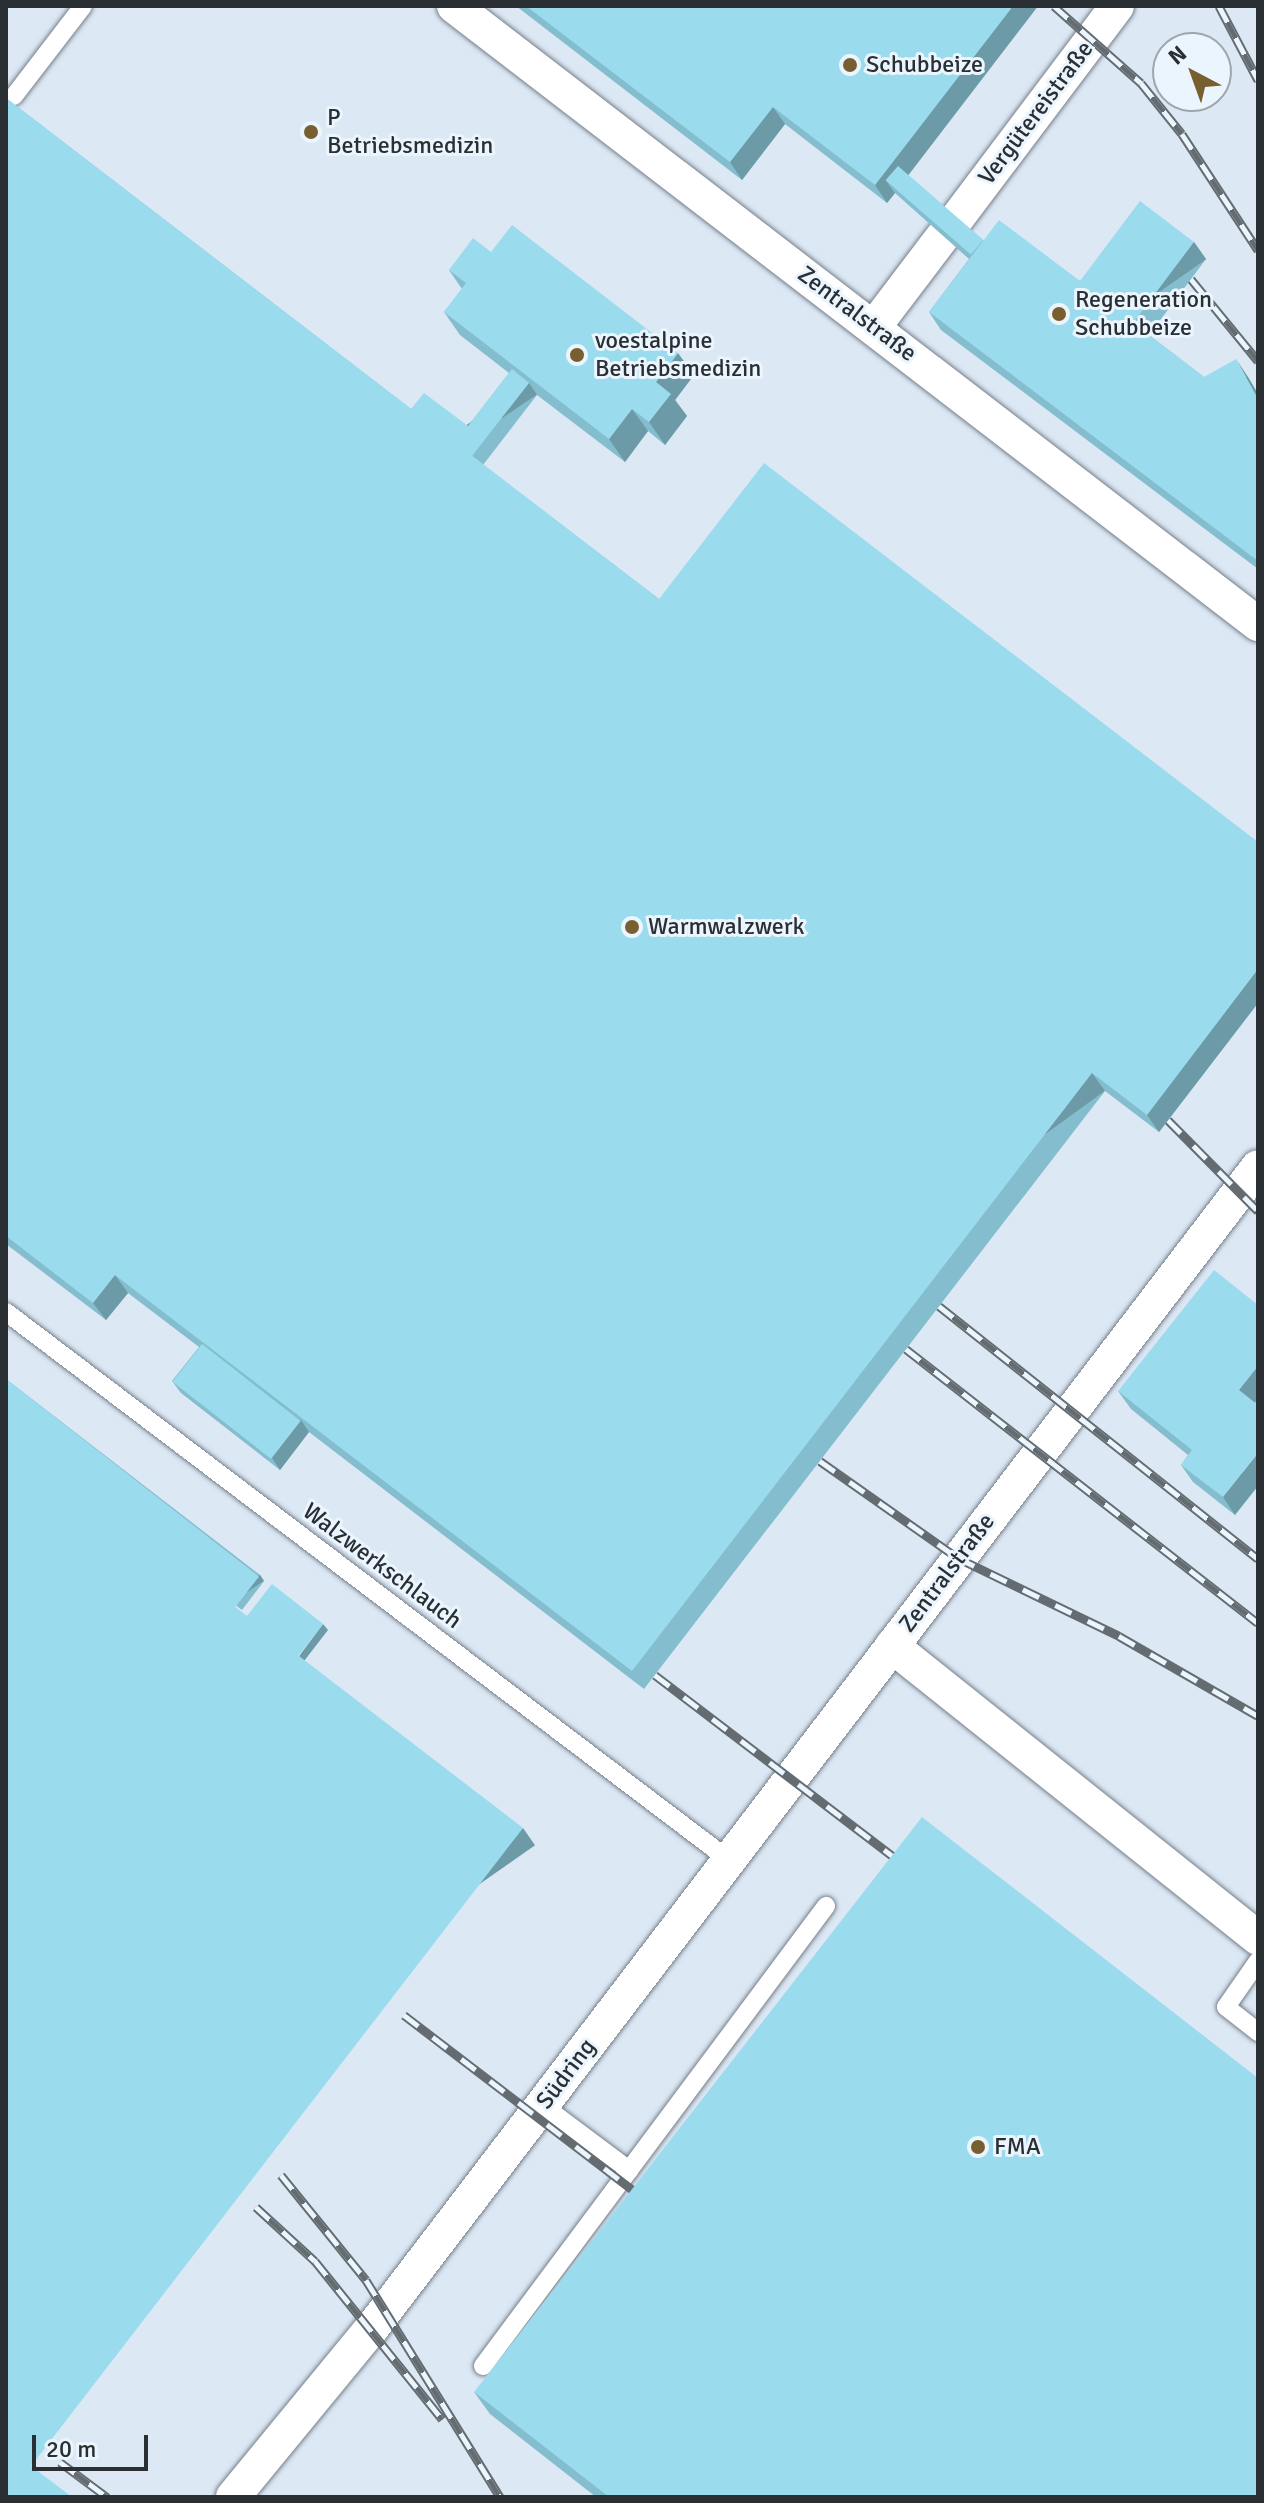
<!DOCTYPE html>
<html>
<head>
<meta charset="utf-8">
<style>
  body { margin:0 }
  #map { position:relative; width:1264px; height:2503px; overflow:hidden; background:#dce8f4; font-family:Signika,sans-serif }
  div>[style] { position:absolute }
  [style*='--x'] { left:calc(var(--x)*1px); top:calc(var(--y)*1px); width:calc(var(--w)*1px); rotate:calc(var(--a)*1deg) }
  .roads { filter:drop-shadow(0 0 2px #757f8a) drop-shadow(0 0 2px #757f8a) }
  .service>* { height:18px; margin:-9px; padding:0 9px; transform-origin:9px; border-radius:9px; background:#fff }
  .minor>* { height:34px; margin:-17px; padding:0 17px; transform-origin:17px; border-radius:17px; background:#fff }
  .rail>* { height:9px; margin-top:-4.5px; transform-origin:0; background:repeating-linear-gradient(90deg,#ebf5fe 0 18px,#646c72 0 36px); box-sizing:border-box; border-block:2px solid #646c72 }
  .wall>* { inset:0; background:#84bdcd }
  .shaded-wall>* { inset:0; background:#6c9aa7; transform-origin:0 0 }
  .building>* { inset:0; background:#9adcee; transform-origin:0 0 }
  .dots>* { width:22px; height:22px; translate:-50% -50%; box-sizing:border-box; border:4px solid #ebf5fe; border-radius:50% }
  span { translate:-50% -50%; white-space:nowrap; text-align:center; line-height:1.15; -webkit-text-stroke:6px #ebf5fe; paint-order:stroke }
  .poi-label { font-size:24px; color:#2a2f33 }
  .left { translate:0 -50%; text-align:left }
  .street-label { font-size:24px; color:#2a2f33 }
  .frame { position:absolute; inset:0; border:8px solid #2a2f33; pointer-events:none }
  .north { position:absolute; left:1152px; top:32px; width:80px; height:80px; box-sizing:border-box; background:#ebf5fe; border:2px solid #9ea6ad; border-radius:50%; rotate:319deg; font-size:22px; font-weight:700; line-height:32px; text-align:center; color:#2a2f33 }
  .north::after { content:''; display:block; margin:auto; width:28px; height:36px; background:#785f30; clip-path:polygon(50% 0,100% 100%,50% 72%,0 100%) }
  .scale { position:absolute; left:32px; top:2435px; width:116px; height:36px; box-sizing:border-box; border:4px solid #2a2f33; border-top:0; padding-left:10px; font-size:24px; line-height:28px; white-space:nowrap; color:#2a2f33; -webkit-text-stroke:6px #ebf5fe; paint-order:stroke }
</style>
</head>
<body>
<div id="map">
  <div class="roads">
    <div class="service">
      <div style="--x:14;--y:96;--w:113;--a:-52.5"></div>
      <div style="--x:6;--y:1312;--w:907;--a:37.16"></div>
      <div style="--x:1258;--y:1961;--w:56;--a:124.8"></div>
      <div style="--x:1226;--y:2007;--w:41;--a:38"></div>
      <div style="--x:542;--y:2105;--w:109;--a:36.8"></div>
      <div style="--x:483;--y:2366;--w:574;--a:-53.29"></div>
    </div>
    <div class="minor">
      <div style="--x:454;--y:6;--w:1014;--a:37.55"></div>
      <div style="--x:955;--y:221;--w:269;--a:-53"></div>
      <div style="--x:874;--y:327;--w:114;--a:-52.8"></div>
      <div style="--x:892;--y:1646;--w:468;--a:38.6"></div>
      <div style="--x:233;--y:2497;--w:219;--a:-50.6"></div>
      <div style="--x:372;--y:2328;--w:1460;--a:-52.65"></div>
    </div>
  </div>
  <div class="rail">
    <div style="--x:1054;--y:6;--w:116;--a:41.5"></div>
    <div style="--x:1141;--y:83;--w:65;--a:51.2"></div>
    <div style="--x:1182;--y:134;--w:139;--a:56.8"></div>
    <div style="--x:1219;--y:6;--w:84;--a:62.2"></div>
    <div style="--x:1191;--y:279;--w:106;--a:50.7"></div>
    <div style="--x:1168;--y:1120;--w:128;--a:45.3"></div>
    <div style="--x:939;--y:1306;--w:407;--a:38.4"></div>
    <div style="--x:906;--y:1349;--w:446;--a:37.9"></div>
    <div style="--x:820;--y:1461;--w:169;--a:35.1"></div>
    <div style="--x:958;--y:1558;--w:179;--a:25.8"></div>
    <div style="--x:1119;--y:1636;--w:160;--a:29.9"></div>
    <div style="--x:655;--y:1675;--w:320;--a:37.3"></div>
    <div style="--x:404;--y:2015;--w:310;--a:37.4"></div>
    <div style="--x:281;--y:2175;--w:135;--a:51"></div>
    <div style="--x:366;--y:2280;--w:255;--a:58.3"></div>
    <div style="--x:256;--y:2207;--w:80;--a:42.5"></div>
    <div style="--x:315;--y:2261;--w:203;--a:51.2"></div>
    <div style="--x:60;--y:2462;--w:59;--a:36.7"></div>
  </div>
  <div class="wall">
    <div style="clip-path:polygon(516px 6px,1038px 6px,908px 175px,983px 240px,1080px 281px,1194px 242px,1206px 259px,1149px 335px,1204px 377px,1248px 377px,1258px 394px,1258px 569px,941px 330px,929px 312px,969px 259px,895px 193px,887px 203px,785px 124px,742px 180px)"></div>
    <div style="clip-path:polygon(6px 98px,411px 409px,468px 426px,509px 373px,460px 335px,444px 312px,462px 289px,449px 270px,491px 252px,694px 375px,675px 400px,687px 416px,665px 445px,648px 431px,625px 462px,537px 395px,483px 465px,659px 599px,1258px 842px,1258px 1003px,1159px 1132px,1105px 1091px,644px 1689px,309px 1432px,280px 1470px,181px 1393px,172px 1381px,199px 1347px,128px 1293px,106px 1320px,6px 1244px)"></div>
    <div style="clip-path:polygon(1258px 1305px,1258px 1399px,1255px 1402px,1235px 1515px,1193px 1482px,1181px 1465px,1188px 1455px,1131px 1409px,1118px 1391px)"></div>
    <div style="clip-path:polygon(6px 1379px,260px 1575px,264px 1581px,242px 1610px,6px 1429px)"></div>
    <div style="clip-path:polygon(474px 2392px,1258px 2497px,596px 2497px,490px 2414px)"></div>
  </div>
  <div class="shaded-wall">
    <div style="clip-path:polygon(1013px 6px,1038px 6px,897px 190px,886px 181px,895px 193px,887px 203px,875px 185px)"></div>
    <div style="clip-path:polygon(773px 107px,785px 124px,742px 180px,730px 162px)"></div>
    <div style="left:1194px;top:242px;width:21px;height:101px;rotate:55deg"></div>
    <div style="clip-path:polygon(678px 353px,694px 375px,675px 400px,687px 416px,665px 445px,649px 422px,656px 382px)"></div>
    <div style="clip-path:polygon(1236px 359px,1248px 377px,1258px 394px,1258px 399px)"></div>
    <div style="left:529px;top:383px;width:14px;height:95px;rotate:56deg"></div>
    <div style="clip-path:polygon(632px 409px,648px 431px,625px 462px,609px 439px)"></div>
    <div style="clip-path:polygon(1258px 969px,1258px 1003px,1159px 1132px,1147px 1115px)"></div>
    <div style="left:1092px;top:1073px;width:22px;height:754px;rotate:54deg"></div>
    <div style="clip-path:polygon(115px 1275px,128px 1293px,106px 1320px,93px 1303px)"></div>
    <div style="clip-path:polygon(1258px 1366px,1258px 1399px,1252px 1407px,1239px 1390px)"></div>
    <div style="clip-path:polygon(301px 1420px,309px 1432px,280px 1470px,272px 1458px)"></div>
    <div style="clip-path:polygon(1258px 1453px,1258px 1486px,1235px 1515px,1223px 1497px)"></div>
    <div style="left:260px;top:1575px;width:7px;height:36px;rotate:56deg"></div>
    <div style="clip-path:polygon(323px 1624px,328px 1630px,301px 1665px,297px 1659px)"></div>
    <div style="left:523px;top:1828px;width:21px;height:806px;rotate:55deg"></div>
  </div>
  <div class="building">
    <div style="clip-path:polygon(526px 6px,1013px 6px,875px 185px,773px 107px,730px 162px)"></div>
    <div style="clip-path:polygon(6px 98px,659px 599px,764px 463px,1258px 842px,1258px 969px,1147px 1115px,1092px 1073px,632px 1671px,115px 1275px,93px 1303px,6px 1236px)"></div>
    <div style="left:898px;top:166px;width:113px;height:19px;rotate:41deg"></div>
    <div style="clip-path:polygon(1140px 201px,1194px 242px,1133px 323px,1204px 377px,1236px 359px,1258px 399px,1258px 561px,929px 312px,999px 220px,1080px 281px)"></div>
    <div style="clip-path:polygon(512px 225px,678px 353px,656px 382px,671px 394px,649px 422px,632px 409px,609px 439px,444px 312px,466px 283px,449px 270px,473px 238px,491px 252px)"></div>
    <div style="clip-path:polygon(512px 369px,529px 383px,472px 456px,411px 409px,424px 393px,468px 426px)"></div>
    <div style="clip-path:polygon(1214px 1270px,1258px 1305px,1258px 1366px,1239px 1390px,1258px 1405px,1258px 1453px,1223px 1497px,1181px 1465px,1192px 1450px,1118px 1391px)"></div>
    <div style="left:202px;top:1344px;width:125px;height:48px;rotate:38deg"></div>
    <div style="left:6px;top:1379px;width:321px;height:47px;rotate:38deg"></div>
    <div style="clip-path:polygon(6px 1431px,523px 1828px,31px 2466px,72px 2497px,6px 2497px)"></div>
    <div style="left:272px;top:1584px;width:65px;height:41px;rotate:38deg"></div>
    <div style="clip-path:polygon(922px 1817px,1258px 2078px,1258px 2497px,609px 2497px,474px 2392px)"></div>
  </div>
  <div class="dots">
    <div style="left:850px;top:65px;background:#785f30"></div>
    <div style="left:311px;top:132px;background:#785f30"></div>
    <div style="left:1059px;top:314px;background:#785f30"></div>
    <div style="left:577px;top:355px;background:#785f30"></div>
    <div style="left:632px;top:927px;background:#785f30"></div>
    <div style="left:978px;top:2147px;background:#785f30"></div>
  </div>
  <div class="poi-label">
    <span class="left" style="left:866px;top:65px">Schubbeize</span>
    <span class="left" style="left:327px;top:132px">P<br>Betriebsmedizin</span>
    <span class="left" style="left:1075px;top:314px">Regeneration<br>Schubbeize</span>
    <span class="left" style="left:595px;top:355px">voestalpine<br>Betriebsmedizin</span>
    <span class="left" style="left:648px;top:927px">Warmwalzwerk</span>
    <span class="left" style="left:994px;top:2147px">FMA</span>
  </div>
  <div class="street-label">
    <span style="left:1036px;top:113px;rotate:-53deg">Vergütereistraße</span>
    <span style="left:857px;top:314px;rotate:37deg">Zentralstraße</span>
    <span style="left:382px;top:1566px;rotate:37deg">Walzwerkschlauch</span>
    <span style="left:947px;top:1573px;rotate:-53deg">Zentralstraße</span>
    <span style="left:566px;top:2074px;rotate:-53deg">Südring</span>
  </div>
  <div class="frame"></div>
  <div class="north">N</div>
  <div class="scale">20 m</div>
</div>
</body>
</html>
